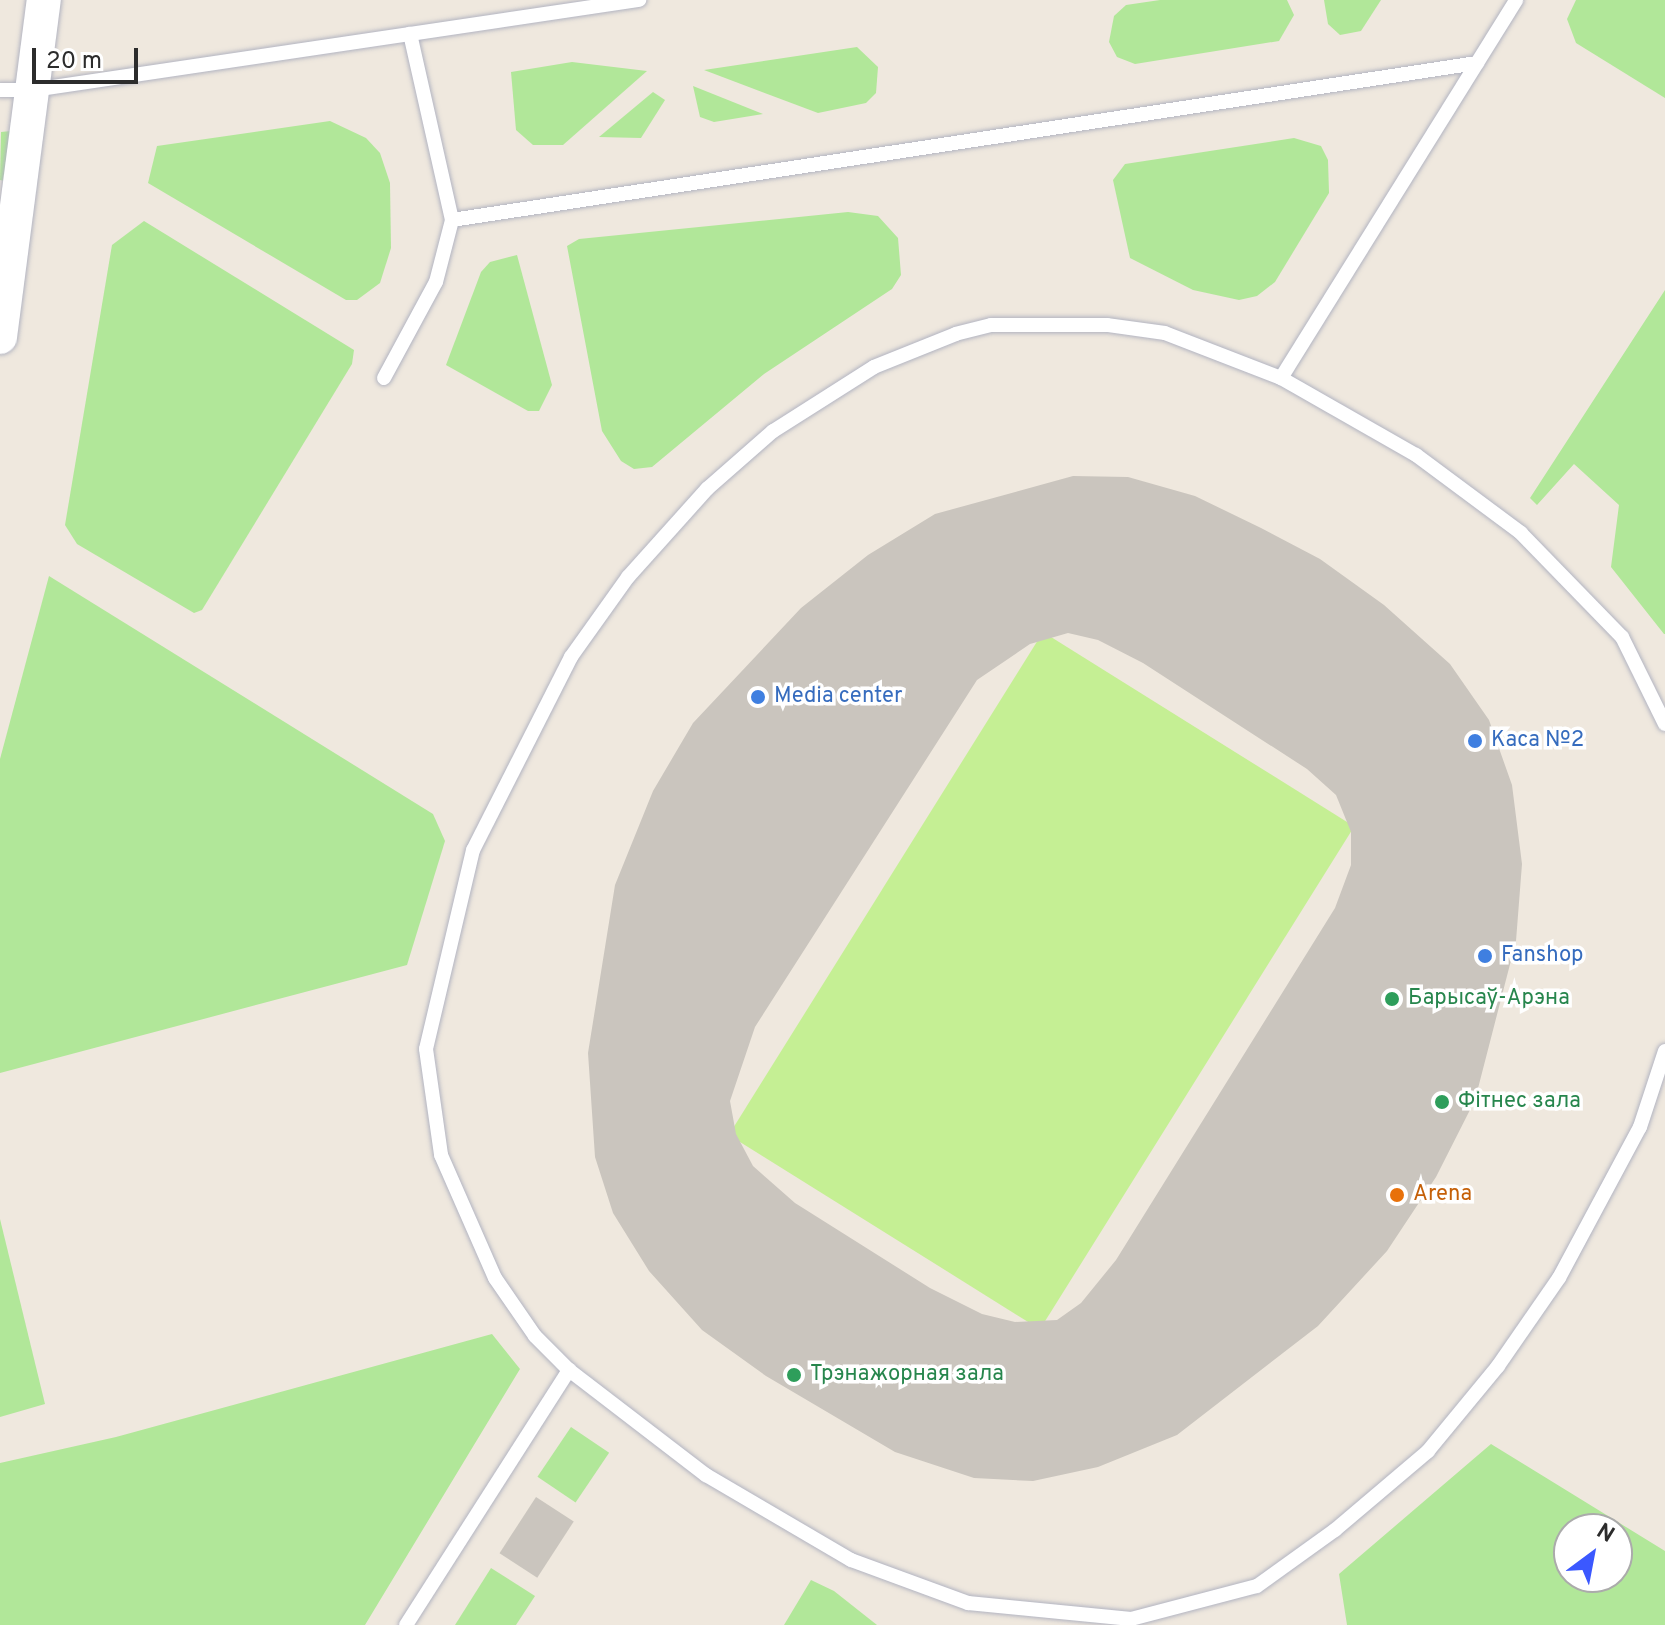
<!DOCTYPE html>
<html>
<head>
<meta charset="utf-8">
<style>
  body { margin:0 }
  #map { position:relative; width:1665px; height:1625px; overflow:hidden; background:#efe8de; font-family:Overpass,sans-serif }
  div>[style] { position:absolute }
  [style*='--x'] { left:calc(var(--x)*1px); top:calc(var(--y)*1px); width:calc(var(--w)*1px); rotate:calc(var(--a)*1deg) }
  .green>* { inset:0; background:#b1e799; transform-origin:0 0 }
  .pitch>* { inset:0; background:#c5ef94; transform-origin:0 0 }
  .building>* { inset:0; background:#cac5be; transform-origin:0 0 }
  .roads { filter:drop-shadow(0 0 2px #b2b4c1) drop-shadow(0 0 2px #b2b4c1) }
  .service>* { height:14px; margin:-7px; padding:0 7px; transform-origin:7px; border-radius:7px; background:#fff }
  .tertiary>* { height:34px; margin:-17px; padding:0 17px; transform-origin:17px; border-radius:17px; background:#fff }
  .dots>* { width:22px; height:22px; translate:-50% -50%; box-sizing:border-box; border:4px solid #fff; border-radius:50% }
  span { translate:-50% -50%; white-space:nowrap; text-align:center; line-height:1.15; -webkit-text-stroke:7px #fff; paint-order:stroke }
  .shop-label { font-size:22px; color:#366cbe }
  .left { translate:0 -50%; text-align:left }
  .leisure-label { font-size:22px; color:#27864d }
  .food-label { font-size:22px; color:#c56008 }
  .north { position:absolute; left:1553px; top:1513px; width:80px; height:80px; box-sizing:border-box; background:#fff; border:2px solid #ababab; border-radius:50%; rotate:32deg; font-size:22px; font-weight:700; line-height:32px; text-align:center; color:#2c2c2c }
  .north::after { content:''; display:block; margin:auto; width:28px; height:36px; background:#3b58ff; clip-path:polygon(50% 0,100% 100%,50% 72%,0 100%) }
  .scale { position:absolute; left:32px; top:48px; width:106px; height:36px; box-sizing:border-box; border:4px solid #2c2c2c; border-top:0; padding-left:10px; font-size:24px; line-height:28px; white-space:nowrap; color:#2c2c2c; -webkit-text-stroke:6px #fff; paint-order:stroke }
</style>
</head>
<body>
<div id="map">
  <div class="green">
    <div style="clip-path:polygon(1160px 0,1287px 0,1294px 15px,1279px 41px,1135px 64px,1117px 57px,1109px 42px,1114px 16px,1126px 5px)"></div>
    <div style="clip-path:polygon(1324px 0,1381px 0,1361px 31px,1340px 35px,1328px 24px)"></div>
    <div style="clip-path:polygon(1576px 0,1665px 0,1665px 98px,1576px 43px,1567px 19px)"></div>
    <div style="clip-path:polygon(857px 47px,878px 67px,876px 93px,866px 103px,818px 113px,704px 70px)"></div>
    <div style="clip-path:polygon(572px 62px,647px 71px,563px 145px,533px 145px,516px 130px,511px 72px)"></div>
    <div style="clip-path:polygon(693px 86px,763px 114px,714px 122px,700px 117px)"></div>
    <div style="clip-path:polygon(653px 92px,665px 100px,641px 138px,599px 137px)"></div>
    <div style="clip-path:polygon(330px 121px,366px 138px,380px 153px,390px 183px,391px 248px,380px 283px,357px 300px,346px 300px,148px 183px,157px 146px)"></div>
    <div style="clip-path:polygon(11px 131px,5px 181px,0 180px,1px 132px)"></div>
    <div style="clip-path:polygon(1294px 138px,1321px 146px,1328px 160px,1329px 193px,1275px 282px,1257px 296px,1239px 300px,1193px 290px,1130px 258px,1113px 180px,1125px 164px)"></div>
    <div style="clip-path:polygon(848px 212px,878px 216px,898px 238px,901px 275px,892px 289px,764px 374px,652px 467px,634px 469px,621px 461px,602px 431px,567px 246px,579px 239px)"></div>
    <div style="clip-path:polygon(144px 221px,354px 350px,352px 364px,202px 610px,194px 613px,77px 544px,65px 525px,112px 245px)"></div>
    <div style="clip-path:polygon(517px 255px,552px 385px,539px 411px,528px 411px,446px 365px,481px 272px,490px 262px)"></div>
    <div style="clip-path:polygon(1665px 290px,1665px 634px,1664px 634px,1611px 567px,1619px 505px,1574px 464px,1537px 505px,1530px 498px)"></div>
    <div style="clip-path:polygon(49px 576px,433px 814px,445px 841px,407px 965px,0 1073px,0 759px)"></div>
    <div style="clip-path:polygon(0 1219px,45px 1404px,0 1417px)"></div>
    <div style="clip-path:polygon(492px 1334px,520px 1369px,365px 1625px,0 1625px,0 1463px,116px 1437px)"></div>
    <div style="left:571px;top:1427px;width:46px;height:60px;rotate:34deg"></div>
    <div style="clip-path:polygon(evenodd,1491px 1444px,1665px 1551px,1665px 1625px,1347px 1625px,1339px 1574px,1491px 1444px,1617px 1529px,1617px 1577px,1569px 1577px,1569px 1529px,1617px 1529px)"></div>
    <div style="clip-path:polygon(491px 1568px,535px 1596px,516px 1625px,455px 1625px)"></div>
    <div style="clip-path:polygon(811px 1580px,834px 1591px,877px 1625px,784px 1625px)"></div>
  </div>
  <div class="pitch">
    <div style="left:1043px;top:632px;width:367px;height:593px;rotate:32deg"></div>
  </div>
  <div class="building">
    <div style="clip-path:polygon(evenodd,1073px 476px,1128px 477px,1195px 496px,1261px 528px,1320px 559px,1384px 605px,1450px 664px,1489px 720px,1512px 785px,1522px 864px,1516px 941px,1475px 1100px,1436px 1177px,1387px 1251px,1318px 1326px,1177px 1435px,1098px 1467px,1033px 1481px,974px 1478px,895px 1452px,766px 1376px,702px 1330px,649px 1271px,613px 1213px,595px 1157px,588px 1053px,615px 885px,653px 791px,693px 723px,801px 608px,868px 555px,935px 514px,1073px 476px,1068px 633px,1098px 640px,1143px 663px,1307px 769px,1336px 795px,1351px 832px,1351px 865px,1335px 908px,1116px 1260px,1081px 1303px,1057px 1320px,1015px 1322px,982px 1314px,930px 1288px,795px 1203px,753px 1166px,736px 1134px,730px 1101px,755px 1027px,977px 680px,1030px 644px,1068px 633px)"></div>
    <div style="left:536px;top:1497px;width:45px;height:67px;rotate:33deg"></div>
  </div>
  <div class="roads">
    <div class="service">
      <div style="--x:0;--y:90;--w:33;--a:0"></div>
      <div style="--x:33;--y:90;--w:613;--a:-8.45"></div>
      <div style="--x:452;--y:220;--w:1037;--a:-8.71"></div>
      <div style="--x:384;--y:378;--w:109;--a:-61.6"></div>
      <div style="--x:436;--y:282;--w:64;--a:-75.5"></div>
      <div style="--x:452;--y:220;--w:191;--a:-102.7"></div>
      <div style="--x:1281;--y:378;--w:445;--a:-58.1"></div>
      <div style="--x:1665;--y:724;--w:97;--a:-116.3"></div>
      <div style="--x:1622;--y:637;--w:145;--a:-134.2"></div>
      <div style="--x:1521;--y:533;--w:131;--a:-143.4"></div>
      <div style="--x:1416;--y:455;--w:155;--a:-150.3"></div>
      <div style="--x:1281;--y:378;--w:124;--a:-158.8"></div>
      <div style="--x:1165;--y:333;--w:59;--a:-172.1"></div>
      <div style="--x:1107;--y:325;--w:116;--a:180"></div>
      <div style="--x:991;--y:325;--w:36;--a:166"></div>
      <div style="--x:956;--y:334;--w:88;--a:158.1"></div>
      <div style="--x:874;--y:367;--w:120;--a:147.6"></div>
      <div style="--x:773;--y:431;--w:88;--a:138.7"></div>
      <div style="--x:707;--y:489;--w:118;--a:131.9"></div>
      <div style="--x:628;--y:577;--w:98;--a:125.5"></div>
      <div style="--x:571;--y:657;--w:216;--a:116.9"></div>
      <div style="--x:473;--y:850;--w:204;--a:103.3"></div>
      <div style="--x:426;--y:1049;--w:107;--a:81.9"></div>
      <div style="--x:441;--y:1155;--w:134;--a:66.3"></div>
      <div style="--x:495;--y:1278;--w:70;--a:55.4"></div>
      <div style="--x:535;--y:1336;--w:48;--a:45"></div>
      <div style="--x:569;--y:1370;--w:173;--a:37.5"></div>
      <div style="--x:706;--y:1475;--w:168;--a:30.4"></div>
      <div style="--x:851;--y:1560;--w:125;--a:20.2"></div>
      <div style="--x:968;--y:1603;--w:164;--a:5.6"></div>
      <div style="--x:1131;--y:1619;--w:130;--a:-14.7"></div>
      <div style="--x:1257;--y:1586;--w:96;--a:-35.7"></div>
      <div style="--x:1335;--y:1530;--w:122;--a:-40.3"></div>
      <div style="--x:1428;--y:1451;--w:110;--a:-50.5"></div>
      <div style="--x:1498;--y:1366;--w:107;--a:-55.3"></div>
      <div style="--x:1559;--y:1278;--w:171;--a:-61.8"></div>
      <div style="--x:1640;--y:1127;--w:80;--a:-71.8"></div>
      <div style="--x:406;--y:1625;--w:303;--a:-57.4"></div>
    </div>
    <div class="tertiary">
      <div style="--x:0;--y:337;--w:340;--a:-82.6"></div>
    </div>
  </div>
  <div class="dots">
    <div style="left:758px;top:697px;background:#3f7fe0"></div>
    <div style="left:1475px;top:741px;background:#3f7fe0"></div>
    <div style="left:1485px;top:956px;background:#3f7fe0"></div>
    <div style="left:1392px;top:999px;background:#2e9e5b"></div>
    <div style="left:1442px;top:1102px;background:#2e9e5b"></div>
    <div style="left:1397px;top:1195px;background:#e8710a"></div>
    <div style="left:794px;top:1375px;background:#2e9e5b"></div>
  </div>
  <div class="shop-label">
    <span class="left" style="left:774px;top:697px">Media center</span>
    <span class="left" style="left:1491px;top:741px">Каса №2</span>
    <span class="left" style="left:1501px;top:956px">Fanshop</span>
  </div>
  <div class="leisure-label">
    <span class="left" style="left:1408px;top:999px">Барысаў-Арэна</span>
    <span class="left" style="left:1458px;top:1102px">Фітнес зала</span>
    <span class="left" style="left:810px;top:1375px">Трэнажорная зала</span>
  </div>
  <div class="food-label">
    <span class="left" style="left:1413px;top:1195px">Arena</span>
  </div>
  <div class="north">N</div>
  <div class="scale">20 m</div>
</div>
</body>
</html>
